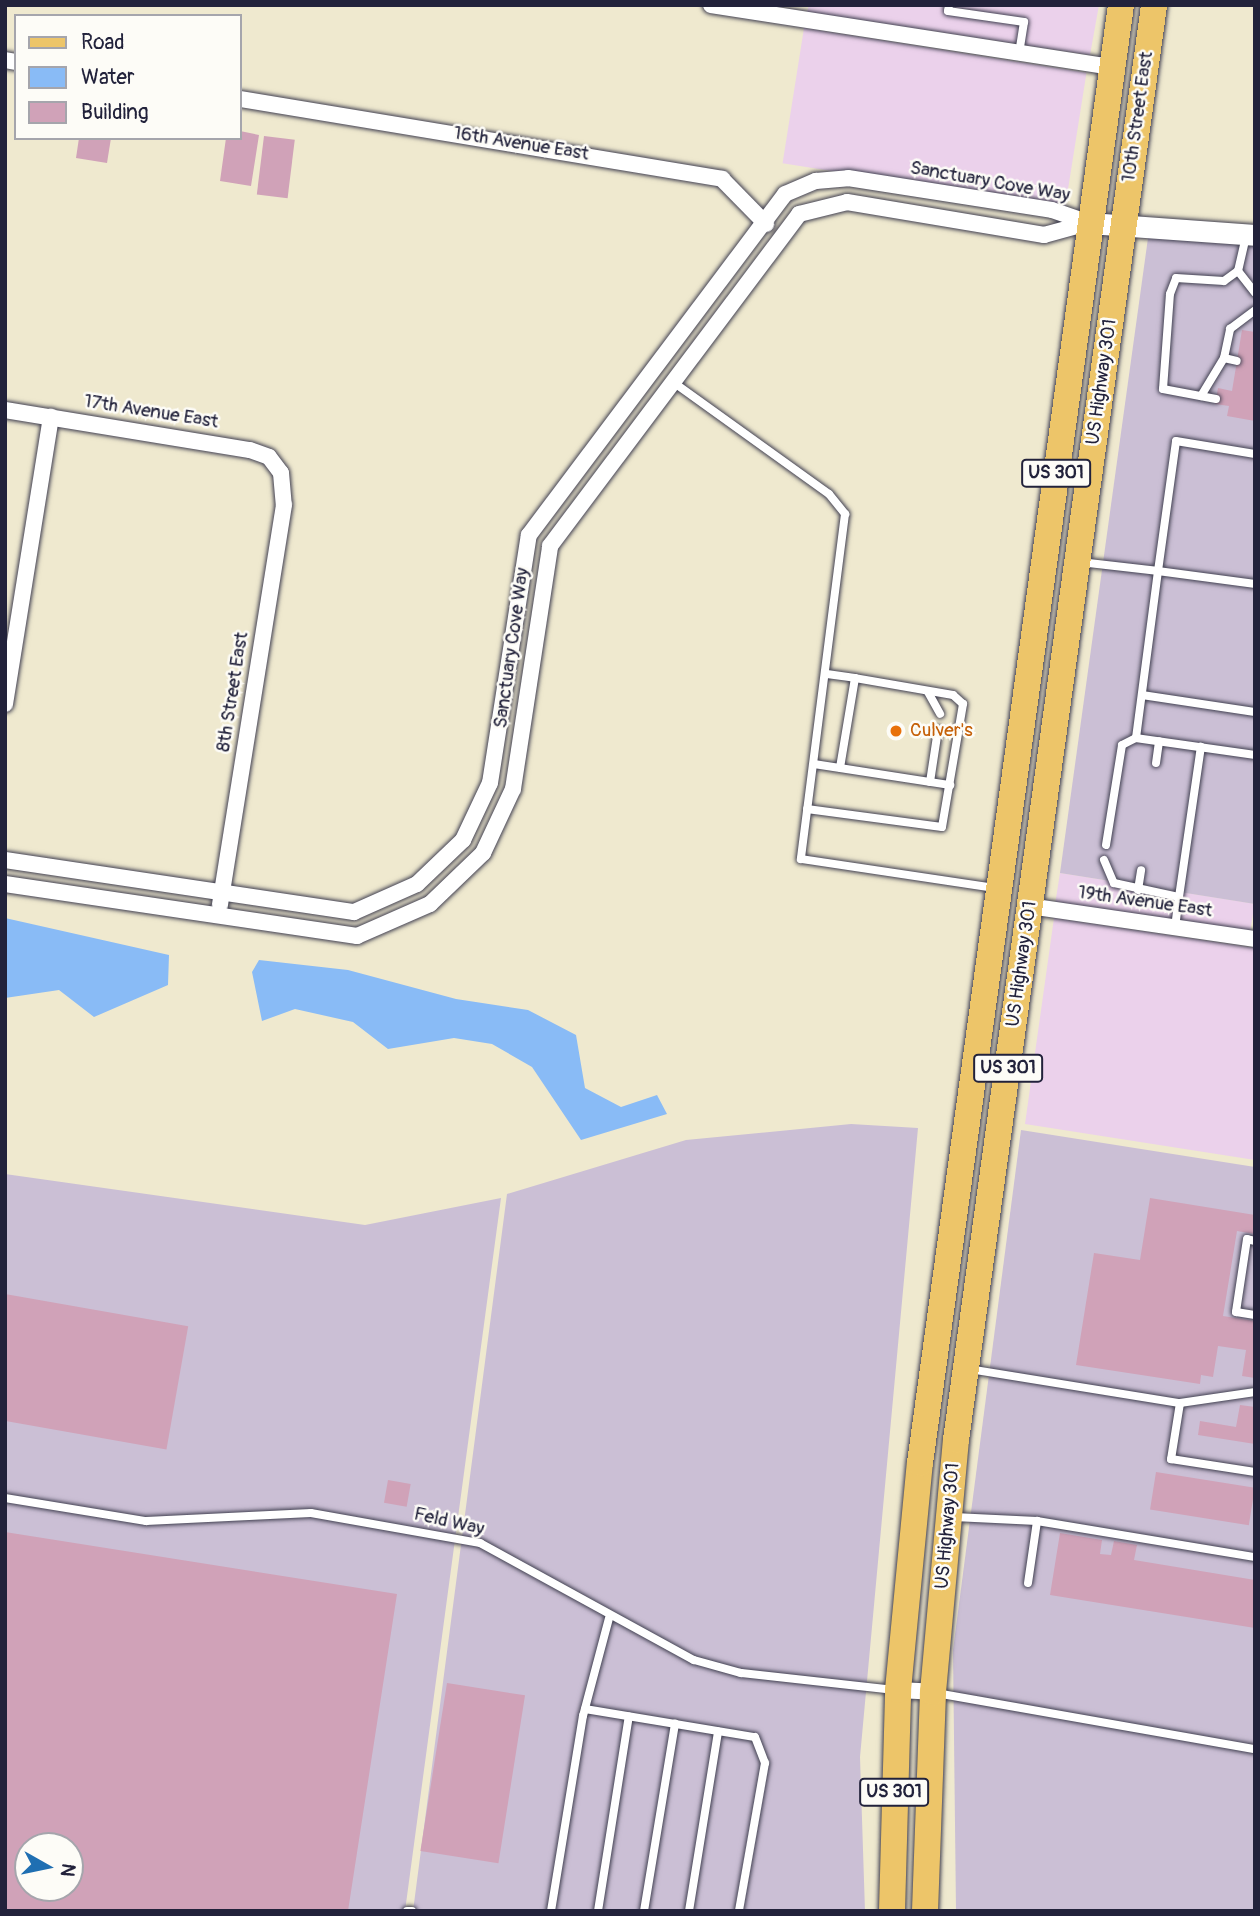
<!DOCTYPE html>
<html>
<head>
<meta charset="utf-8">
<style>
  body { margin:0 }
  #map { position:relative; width:1260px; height:1916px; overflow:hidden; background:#efe9cf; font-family:Pangolin,sans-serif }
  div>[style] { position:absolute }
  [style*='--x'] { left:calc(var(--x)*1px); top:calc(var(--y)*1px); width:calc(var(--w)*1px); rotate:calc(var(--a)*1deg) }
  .built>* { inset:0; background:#ebd1eb; transform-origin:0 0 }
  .industrial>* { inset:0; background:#cbbfd5 }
  .water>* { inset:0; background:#89bbf6 }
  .building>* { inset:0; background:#d0a2b8; transform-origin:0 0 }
  .roads { filter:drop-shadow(0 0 2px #414051) drop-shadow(0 0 2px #414051) }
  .service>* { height:8px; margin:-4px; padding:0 4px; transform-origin:4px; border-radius:4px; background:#fff }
  .minor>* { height:16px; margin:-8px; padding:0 8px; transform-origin:8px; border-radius:8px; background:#fff }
  .tertiary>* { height:21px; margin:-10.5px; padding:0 10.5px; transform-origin:10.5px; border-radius:10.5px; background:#fff }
  .primary>* { height:26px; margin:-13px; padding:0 13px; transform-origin:13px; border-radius:13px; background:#edc569 }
  .dots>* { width:19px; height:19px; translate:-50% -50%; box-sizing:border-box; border:4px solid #fdfcf7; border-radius:50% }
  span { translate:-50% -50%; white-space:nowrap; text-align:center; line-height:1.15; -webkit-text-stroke:5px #fdfcf7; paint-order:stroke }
  .shield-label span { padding:2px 5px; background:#fdfcf7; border:2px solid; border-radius:5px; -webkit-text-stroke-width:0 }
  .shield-label { font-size:18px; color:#22223b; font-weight:700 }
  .street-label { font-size:19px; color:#22223b }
  .food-label { font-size:19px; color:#c56008 }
  .left { translate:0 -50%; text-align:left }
  .frame { position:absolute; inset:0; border:7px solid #22223b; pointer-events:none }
  .legend { position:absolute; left:14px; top:14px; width:228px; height:126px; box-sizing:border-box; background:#fdfcf7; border:2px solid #a5a5ac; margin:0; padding:9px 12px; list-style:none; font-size:21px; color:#22223b }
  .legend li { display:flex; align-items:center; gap:14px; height:35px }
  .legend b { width:35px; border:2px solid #a5a5ac }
  .north { position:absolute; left:14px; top:1832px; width:70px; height:70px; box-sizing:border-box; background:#fdfcf7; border:2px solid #a5a5ac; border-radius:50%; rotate:99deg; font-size:19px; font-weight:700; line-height:28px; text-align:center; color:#22223b }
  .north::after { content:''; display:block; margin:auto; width:24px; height:32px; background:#1f6fb2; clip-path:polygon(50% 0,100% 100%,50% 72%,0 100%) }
</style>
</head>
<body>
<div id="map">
  <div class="built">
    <div style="clip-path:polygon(809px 5px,1099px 5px,1090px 55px,807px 12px)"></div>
    <div style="left:804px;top:28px;width:286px;height:137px;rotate:9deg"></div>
    <div style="left:1060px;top:873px;width:197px;height:29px;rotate:9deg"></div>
    <div style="clip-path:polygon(1054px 918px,1255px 948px,1255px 1160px,1025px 1124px)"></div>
  </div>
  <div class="industrial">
    <div style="clip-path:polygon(1148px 238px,1255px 246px,1255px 904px,1060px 873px)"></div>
    <div style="clip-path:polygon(851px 1124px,918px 1128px,860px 1757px,865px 1911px,413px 1911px,507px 1194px,686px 1140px)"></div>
    <div style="clip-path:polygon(1021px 1130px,1255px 1167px,1255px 1911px,956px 1911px,953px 1650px)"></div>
    <div style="clip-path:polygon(evenodd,5px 1174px,365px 1225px,501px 1198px,405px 1911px,5px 1911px,5px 1174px,28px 1846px,70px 1846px,70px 1888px,28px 1888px,28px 1846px)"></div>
  </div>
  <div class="water">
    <div style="clip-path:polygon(5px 918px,169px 955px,168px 985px,94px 1017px,59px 990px,5px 998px)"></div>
    <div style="clip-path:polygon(259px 960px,348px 970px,456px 999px,528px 1010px,576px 1035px,585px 1088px,621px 1107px,657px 1095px,667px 1114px,581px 1140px,532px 1067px,492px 1044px,454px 1038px,388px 1049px,353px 1022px,295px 1009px,262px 1021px,252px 972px)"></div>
  </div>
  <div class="building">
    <div style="clip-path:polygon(240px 131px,259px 135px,251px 186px,220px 181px,226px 138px,240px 138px)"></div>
    <div style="left:264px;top:136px;width:31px;height:59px;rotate:7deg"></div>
    <div style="clip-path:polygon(79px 138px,111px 138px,107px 163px,76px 158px)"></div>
    <div style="clip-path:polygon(1242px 330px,1255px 332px,1255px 421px,1227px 416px,1229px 406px,1215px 404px,1218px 388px,1232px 391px)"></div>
    <div style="clip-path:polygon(1150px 1198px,1255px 1215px,1255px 1234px,1237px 1231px,1223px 1316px,1255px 1321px,1255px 1378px,1242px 1376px,1246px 1350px,1218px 1346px,1213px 1377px,1201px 1375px,1200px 1384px,1076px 1365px,1094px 1253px,1140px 1260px)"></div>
    <div style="left:5px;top:1294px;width:186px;height:125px;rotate:10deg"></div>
    <div style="clip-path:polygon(1240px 1405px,1255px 1407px,1255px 1444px,1198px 1435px,1200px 1421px,1236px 1427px)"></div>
    <div style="left:1156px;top:1472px;width:100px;height:38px;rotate:9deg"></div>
    <div style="left:388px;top:1480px;width:23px;height:23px;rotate:10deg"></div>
    <div style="clip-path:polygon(evenodd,5px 1532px,397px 1594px,348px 1911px,5px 1911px,5px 1532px,28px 1846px,70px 1846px,70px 1888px,28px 1888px,28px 1846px)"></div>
    <div style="clip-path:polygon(1060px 1533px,1102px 1540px,1100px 1554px,1111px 1555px,1114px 1541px,1137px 1545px,1134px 1560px,1255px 1580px,1255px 1628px,1050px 1595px)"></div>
    <div style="left:447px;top:1683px;width:79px;height:170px;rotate:9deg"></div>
  </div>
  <div class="roads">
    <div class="service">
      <div style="--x:949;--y:5;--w:6;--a:99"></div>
      <div style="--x:948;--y:11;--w:77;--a:8.2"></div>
      <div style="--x:1024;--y:22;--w:31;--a:99"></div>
      <div style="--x:1238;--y:271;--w:28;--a:52"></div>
      <div style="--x:1224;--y:358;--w:13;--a:13"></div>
      <div style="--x:673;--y:382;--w:192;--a:35.7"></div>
      <div style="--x:829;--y:494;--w:26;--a:51"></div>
      <div style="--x:845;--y:514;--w:348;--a:97.3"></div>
      <div style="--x:801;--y:859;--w:197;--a:8.5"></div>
      <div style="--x:1201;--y:396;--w:44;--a:-58.8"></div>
      <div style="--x:1224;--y:358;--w:30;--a:-78"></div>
      <div style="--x:1230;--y:329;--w:31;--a:-37"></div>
      <div style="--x:1216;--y:399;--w:54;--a:-169.3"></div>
      <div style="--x:1163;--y:389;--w:95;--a:-85.8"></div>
      <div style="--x:1170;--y:294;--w:17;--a:-69"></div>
      <div style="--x:1176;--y:278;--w:48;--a:3.6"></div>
      <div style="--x:1224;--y:281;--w:17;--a:-36"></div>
      <div style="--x:1238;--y:271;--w:35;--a:-77"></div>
      <div style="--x:1080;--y:562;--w:79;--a:6.6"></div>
      <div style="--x:1158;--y:571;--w:131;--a:-82.1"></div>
      <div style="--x:1176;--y:441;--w:80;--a:9.3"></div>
      <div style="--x:827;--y:674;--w:28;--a:8"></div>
      <div style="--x:928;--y:692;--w:25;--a:61"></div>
      <div style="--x:1142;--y:695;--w:114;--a:8.6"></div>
      <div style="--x:1136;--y:738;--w:168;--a:-82.5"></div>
      <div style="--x:1158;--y:571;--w:98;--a:7.6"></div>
      <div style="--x:1156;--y:763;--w:22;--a:-82"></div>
      <div style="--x:814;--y:764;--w:138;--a:8.8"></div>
      <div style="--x:930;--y:782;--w:53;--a:-81.3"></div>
      <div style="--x:807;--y:809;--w:136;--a:7.6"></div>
      <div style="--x:942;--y:827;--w:125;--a:-80.3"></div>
      <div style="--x:963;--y:704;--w:13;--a:-138"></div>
      <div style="--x:953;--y:695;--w:99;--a:-170.2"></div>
      <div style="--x:855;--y:678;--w:91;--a:99.5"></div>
      <div style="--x:1106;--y:845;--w:101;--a:-80.9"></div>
      <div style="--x:1122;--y:745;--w:16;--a:-27"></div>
      <div style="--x:1136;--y:738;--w:120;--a:8.1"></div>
      <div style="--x:1104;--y:860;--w:25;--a:67"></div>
      <div style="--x:1114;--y:883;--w:66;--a:12.2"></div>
      <div style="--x:1179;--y:897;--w:152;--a:-81.7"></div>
      <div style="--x:1138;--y:890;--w:20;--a:-81"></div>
      <div style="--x:1175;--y:928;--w:31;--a:-83"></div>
      <div style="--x:1255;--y:1241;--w:8;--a:-166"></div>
      <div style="--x:1247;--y:1239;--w:74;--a:98.6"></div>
      <div style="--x:1236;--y:1312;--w:19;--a:9"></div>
      <div style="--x:969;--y:1369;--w:214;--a:9.2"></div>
      <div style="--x:1180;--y:1403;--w:57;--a:99.1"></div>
      <div style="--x:1171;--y:1459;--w:85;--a:8.8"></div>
      <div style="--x:1180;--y:1403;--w:76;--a:-8.3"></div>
      <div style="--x:5;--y:1498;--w:143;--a:9.3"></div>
      <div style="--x:146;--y:1521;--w:165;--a:-2.8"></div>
      <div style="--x:311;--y:1513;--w:172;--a:10.1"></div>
      <div style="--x:480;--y:1543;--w:244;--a:28.7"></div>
      <div style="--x:694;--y:1660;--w:49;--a:15.5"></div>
      <div style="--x:741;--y:1673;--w:155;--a:6.3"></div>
      <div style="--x:954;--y:1517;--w:83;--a:2.8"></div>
      <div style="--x:1037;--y:1521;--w:221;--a:9.4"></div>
      <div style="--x:1028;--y:1583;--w:63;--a:-81.7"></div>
      <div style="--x:936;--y:1693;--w:324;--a:10"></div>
      <div style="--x:585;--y:1709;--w:172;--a:9.4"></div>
      <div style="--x:755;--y:1737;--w:28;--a:69"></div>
      <div style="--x:765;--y:1763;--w:150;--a:100"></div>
      <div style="--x:407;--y:1911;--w:5;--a:0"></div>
      <div style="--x:551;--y:1911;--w:198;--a:-80.7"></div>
      <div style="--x:583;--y:1716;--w:101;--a:-75.1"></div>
      <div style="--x:598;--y:1911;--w:197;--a:-81"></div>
      <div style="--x:644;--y:1911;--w:190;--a:-80.6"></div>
      <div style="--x:689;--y:1911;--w:182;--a:-80.8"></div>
    </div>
    <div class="minor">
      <div style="--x:711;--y:5;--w:406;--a:8.8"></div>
      <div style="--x:5;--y:60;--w:11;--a:10"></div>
      <div style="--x:240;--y:99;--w:489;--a:9.4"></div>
      <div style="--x:722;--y:179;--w:63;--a:45.6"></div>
      <div style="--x:5;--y:410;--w:248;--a:9.3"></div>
      <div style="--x:250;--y:450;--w:20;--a:20"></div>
      <div style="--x:269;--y:457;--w:20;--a:53"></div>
      <div style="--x:281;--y:473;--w:32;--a:85"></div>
      <div style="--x:284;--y:505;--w:405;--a:99.1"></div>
      <div style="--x:5;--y:704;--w:291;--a:-80.9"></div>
      <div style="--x:5;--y:860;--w:353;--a:8.5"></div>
      <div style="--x:354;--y:912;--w:69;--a:-24"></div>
      <div style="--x:417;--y:884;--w:64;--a:-43.7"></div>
      <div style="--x:463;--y:840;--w:63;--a:-64.7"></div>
      <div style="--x:490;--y:783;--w:251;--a:-81.1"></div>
      <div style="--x:529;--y:535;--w:426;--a:-53.1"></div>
      <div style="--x:785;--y:194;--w:34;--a:-23"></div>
      <div style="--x:816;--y:181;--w:32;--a:-5"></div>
      <div style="--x:848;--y:178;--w:206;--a:8.9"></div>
      <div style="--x:1052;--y:210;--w:39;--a:19"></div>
      <div style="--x:5;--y:884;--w:356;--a:8.4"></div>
      <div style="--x:357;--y:936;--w:80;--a:-23.7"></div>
      <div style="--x:430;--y:904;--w:74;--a:-43.9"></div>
      <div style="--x:483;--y:853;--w:71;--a:-64.9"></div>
      <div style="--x:513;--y:789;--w:246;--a:-81.3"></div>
      <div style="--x:550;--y:546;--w:415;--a:-53.1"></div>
      <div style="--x:799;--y:214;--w:49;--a:-14"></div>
      <div style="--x:847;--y:202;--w:200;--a:9.5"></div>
      <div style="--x:1044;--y:235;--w:46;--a:-15.3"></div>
      <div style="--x:1029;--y:906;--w:228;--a:8.3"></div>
      <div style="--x:898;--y:1690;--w:35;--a:3"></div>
    </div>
    <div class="tertiary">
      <div style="--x:1089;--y:223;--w:166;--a:4.1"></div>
    </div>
    <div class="primary">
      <div style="--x:892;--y:1911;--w:221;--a:-88.4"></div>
      <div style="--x:898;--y:1690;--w:228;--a:-84.5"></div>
      <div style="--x:920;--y:1463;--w:1472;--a:-82.15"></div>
      <div style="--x:925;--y:1911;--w:219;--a:-87.9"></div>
      <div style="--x:933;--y:1692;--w:253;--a:-84.8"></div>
      <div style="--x:956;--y:1440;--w:1449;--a:-82.14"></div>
    </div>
  </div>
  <div class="dots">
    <div style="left:896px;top:731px;background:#e8710a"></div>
  </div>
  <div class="shield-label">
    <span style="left:1056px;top:473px">US 301</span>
    <span style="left:1008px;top:1068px">US 301</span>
    <span style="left:894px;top:1792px">US 301</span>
  </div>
  <div class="street-label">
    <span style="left:1138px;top:117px;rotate:-82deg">10th Street East</span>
    <span style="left:521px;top:144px;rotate:9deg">16th Avenue East</span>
    <span style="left:990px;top:182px;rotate:10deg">Sanctuary Cove Way</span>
    <span style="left:1102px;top:382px;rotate:-82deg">US Highway 301</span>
    <span style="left:151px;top:412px;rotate:9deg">17th Avenue East</span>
    <span style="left:512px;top:648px;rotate:-82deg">Sanctuary Cove Way</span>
    <span style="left:233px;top:692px;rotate:-81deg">8th Street East</span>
    <span style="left:1145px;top:902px;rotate:8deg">19th Avenue East</span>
    <span style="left:1022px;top:964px;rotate:-82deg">US Highway 301</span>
    <span style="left:449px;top:1522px;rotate:13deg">Feld Way</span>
    <span style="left:948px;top:1526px;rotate:-85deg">US Highway 301</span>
  </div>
  <div class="food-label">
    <span class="left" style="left:910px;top:731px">Culver's</span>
  </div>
  <div class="frame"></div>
  <ul class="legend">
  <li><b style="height:9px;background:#edc569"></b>Road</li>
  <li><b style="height:19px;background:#89bbf6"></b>Water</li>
  <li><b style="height:19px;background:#d0a2b8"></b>Building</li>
  </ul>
  <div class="north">N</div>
</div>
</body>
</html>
